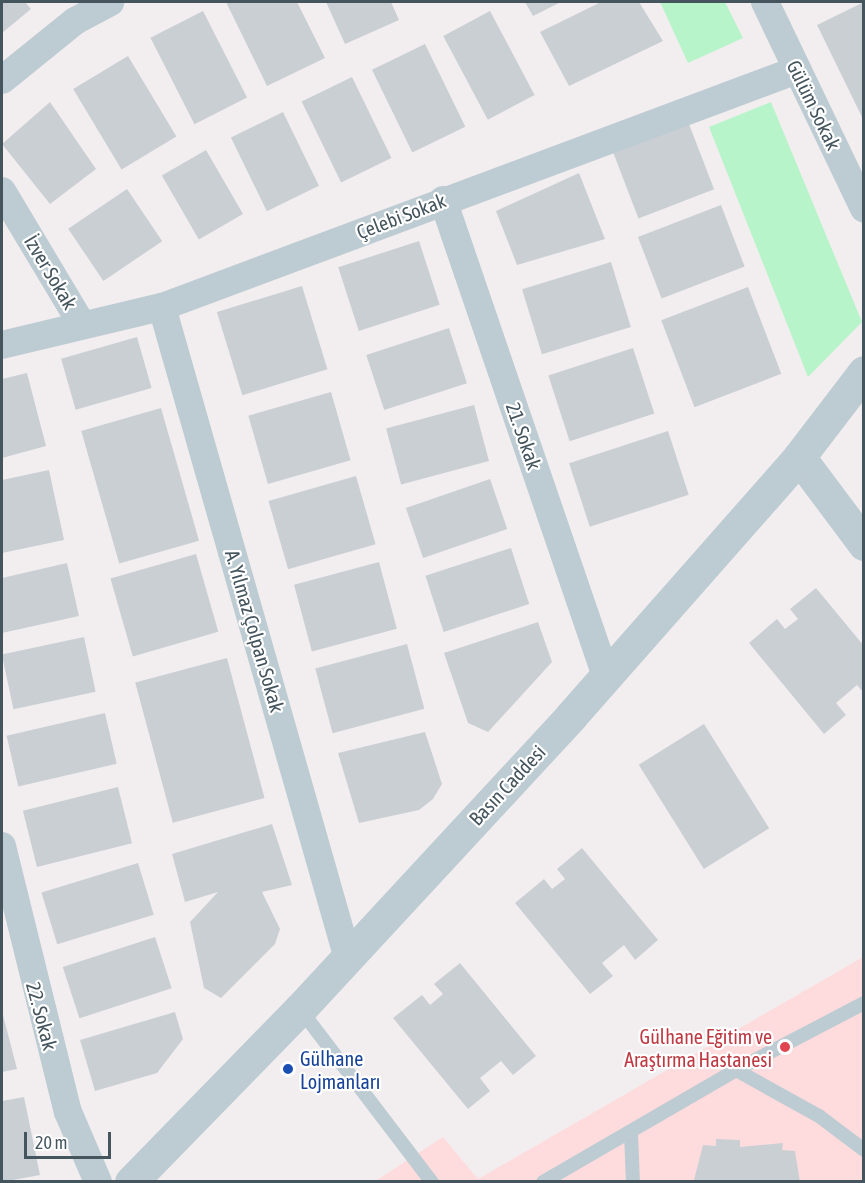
<!DOCTYPE html>
<html>
<head>
<meta charset="utf-8">
<style>
  body { margin:0 }
  #map { position:relative; width:865px; height:1183px; overflow:hidden; background:#f2eeef; font-family:"Asap Condensed",sans-serif }
  div>[style] { position:absolute }
  [style*='--x'] { left:calc(var(--x)*1px); top:calc(var(--y)*1px); width:calc(var(--w)*1px); rotate:calc(var(--a)*1deg) }
  .medical>* { inset:0; background:#fedcdd }
  .green>* { inset:0; background:#b8f4c9 }
  .building>* { inset:0; background:#cacfd4; transform-origin:0 0 }
  .service>* { height:14px; margin:-7px; padding:0 7px; transform-origin:7px; border-radius:7px; background:#bdcbd2 }
  .minor>* { height:28px; margin:-14px; padding:0 14px; transform-origin:14px; border-radius:14px; background:#bdcbd2 }
  .tertiary>* { height:33px; margin:-16.5px; padding:0 16.5px; transform-origin:16.5px; border-radius:16.5px; background:#bdcbd2 }
  .dots>* { width:16px; height:16px; translate:-50% -50%; box-sizing:border-box; border:3px solid #fff; border-radius:50% }
  span { translate:-50% -50%; white-space:nowrap; text-align:center; line-height:1.15; -webkit-text-stroke:4.5px #fff; paint-order:stroke }
  .street-label { font-size:20px; color:#45555e }
  .health-label { font-size:20px; color:#be3a42 }
  .right { translate:-100% -50%; text-align:right }
  .transit-label { font-size:20px; color:#164399 }
  .left { translate:0 -50%; text-align:left }
  .frame { position:absolute; inset:0; border:3px solid #45555e; pointer-events:none }
  .scale { position:absolute; left:24px; top:1132px; width:87px; height:27px; box-sizing:border-box; border:3px solid #45555e; border-top:0; padding-left:8px; font-size:18px; line-height:21px; white-space:nowrap; color:#45555e; -webkit-text-stroke:4px #fff; paint-order:stroke }
</style>
</head>
<body>
<div id="map">
  <div class="medical">
    <div style="clip-path:polygon(863px 957px,863px 1181px,374px 1182px,443px 1137px,478px 1179px)"></div>
  </div>
  <div class="green">
    <div style="clip-path:polygon(660px 2px,725px 2px,743px 38px,688px 63px)"></div>
    <div style="clip-path:polygon(771px 102px,862px 322px,808px 377px,709px 127px)"></div>
  </div>
  <div class="building">
    <div style="clip-path:polygon(2px 2px,25px 2px,31px 9px,2px 33px)"></div>
    <div style="clip-path:polygon(226px 2px,297px 2px,325px 58px,267px 86px)"></div>
    <div style="clip-path:polygon(326px 2px,391px 2px,399px 20px,345px 44px)"></div>
    <div style="clip-path:polygon(525px 2px,561px 2px,533px 16px)"></div>
    <div style="clip-path:polygon(601px 2px,639px 2px,663px 41px,569px 86px,540px 32px)"></div>
    <div style="clip-path:polygon(864px 2px,864px 116px,862px 117px,817px 25px)"></div>
    <div style="left:203px;top:11px;width:97px;height:59px;rotate:63deg"></div>
    <div style="left:490px;top:11px;width:95px;height:53px;rotate:62deg"></div>
    <div style="left:425px;top:44px;width:92px;height:59px;rotate:64deg"></div>
    <div style="left:128px;top:56px;width:94px;height:64px;rotate:59deg"></div>
    <div style="left:352px;top:77px;width:90px;height:56px;rotate:64deg"></div>
    <div style="clip-path:polygon(50px 102px,96px 169px,50px 204px,2px 144px)"></div>
    <div style="left:283px;top:112px;width:82px;height:58px;rotate:64deg"></div>
    <div style="left:689px;top:124px;width:70px;height:81px;rotate:69deg"></div>
    <div style="left:206px;top:150px;width:74px;height:51px;rotate:60deg"></div>
    <div style="clip-path:polygon(579px 173px,605px 239px,517px 265px,496px 211px)"></div>
    <div style="left:127px;top:189px;width:63px;height:71px;rotate:56deg"></div>
    <div style="left:721px;top:205px;width:66px;height:89px;rotate:69deg"></div>
    <div style="left:419px;top:241px;width:67px;height:85px;rotate:72deg"></div>
    <div style="left:611px;top:262px;width:68px;height:93px;rotate:73deg"></div>
    <div style="left:302px;top:286px;width:87px;height:89px;rotate:73deg"></div>
    <div style="left:748px;top:287px;width:93px;height:93px;rotate:69deg"></div>
    <div style="left:449px;top:328px;width:58px;height:87px;rotate:72deg"></div>
    <div style="left:137px;top:337px;width:53px;height:79px;rotate:74deg"></div>
    <div style="left:633px;top:348px;width:69px;height:89px;rotate:72deg"></div>
    <div style="clip-path:polygon(27px 373px,46px 446px,2px 458px,2px 379px)"></div>
    <div style="left:331px;top:392px;width:71px;height:86px;rotate:74deg"></div>
    <div style="left:474px;top:405px;width:58px;height:91px;rotate:75deg"></div>
    <div style="left:161px;top:408px;width:138px;height:83px;rotate:74deg"></div>
    <div style="left:668px;top:431px;width:67px;height:104px;rotate:72deg"></div>
    <div style="clip-path:polygon(49px 470px,64px 540px,2px 553px,2px 480px)"></div>
    <div style="left:356px;top:476px;width:71px;height:91px;rotate:74deg"></div>
    <div style="left:490px;top:479px;width:53px;height:89px;rotate:71deg"></div>
    <div style="left:511px;top:548px;width:59px;height:90px;rotate:72deg"></div>
    <div style="left:196px;top:554px;width:81px;height:89px;rotate:74deg"></div>
    <div style="left:379px;top:562px;width:69px;height:88px;rotate:75deg"></div>
    <div style="clip-path:polygon(67px 563px,79px 616px,2px 633px,2px 578px)"></div>
    <div style="clip-path:polygon(816px 588px,864px 646px,864px 693px,857px 685px,836px 703px,846px 715px,824px 734px,749px 643px,777px 619px,785px 629px,798px 619px,790px 609px)"></div>
    <div style="clip-path:polygon(538px 622px,552px 662px,488px 732px,468px 723px,444px 653px)"></div>
    <div style="left:84px;top:637px;width:56px;height:84px;rotate:78deg"></div>
    <div style="left:407px;top:644px;width:67px;height:95px;rotate:75deg"></div>
    <div style="left:227px;top:658px;width:145px;height:95px;rotate:75deg"></div>
    <div style="left:105px;top:713px;width:52px;height:101px;rotate:77deg"></div>
    <div style="left:704px;top:724px;width:123px;height:77px;rotate:58deg"></div>
    <div style="clip-path:polygon(425px 732px,442px 784px,433px 799px,419px 810px,359px 823px,338px 753px)"></div>
    <div style="left:118px;top:787px;width:58px;height:98px;rotate:76deg"></div>
    <div style="clip-path:polygon(272px 824px,292px 885px,262px 892px,280px 929px,275px 944px,221px 998px,204px 988px,190px 922px,218px 892px,185px 902px,172px 854px)"></div>
    <div style="clip-path:polygon(582px 848px,658px 940px,635px 960px,624px 945px,602px 963px,613px 976px,590px 994px,515px 903px,544px 879px,552px 889px,565px 879px,557px 869px)"></div>
    <div style="left:138px;top:863px;width:54px;height:101px;rotate:73deg"></div>
    <div style="left:155px;top:937px;width:54px;height:97px;rotate:72deg"></div>
    <div style="clip-path:polygon(460px 963px,536px 1056px,513px 1075px,501px 1061px,480px 1078px,490px 1091px,468px 1109px,393px 1018px,422px 995px,430px 1005px,443px 994px,434px 984px)"></div>
    <div style="clip-path:polygon(2px 1011px,17px 1069px,2px 1072px)"></div>
    <div style="clip-path:polygon(175px 1012px,183px 1039px,157px 1073px,95px 1091px,80px 1040px)"></div>
    <div style="clip-path:polygon(24px 1097px,40px 1175px,2px 1182px,2px 1101px)"></div>
    <div style="clip-path:polygon(716px 1139px,740px 1140px,740px 1147px,783px 1143px,782px 1150px,795px 1151px,800px 1182px,694px 1180px,703px 1145px,716px 1146px)"></div>
  </div>
  <div class="service">
    <div style="--x:300;--y:1009;--w:218;--a:52.7"></div>
    <div style="--x:736;--y:1070;--w:144;--a:-27.6"></div>
    <div style="--x:631;--y:1133;--w:49;--a:87.7"></div>
    <div style="--x:543;--y:1182;--w:223;--a:-30.1"></div>
    <div style="--x:736;--y:1070;--w:95;--a:29"></div>
    <div style="--x:819;--y:1116;--w:56;--a:37.1"></div>
  </div>
  <div class="minor">
    <div style="--x:765;--y:2;--w:229;--a:64.4"></div>
    <div style="--x:2;--y:80;--w:94;--a:-38.9"></div>
    <div style="--x:75;--y:21;--w:40;--a:-28"></div>
    <div style="--x:2;--y:191;--w:154;--a:59.1"></div>
    <div style="--x:443;--y:200;--w:499;--a:71.1"></div>
    <div style="--x:162;--y:307;--w:674;--a:74.07"></div>
    <div style="--x:2;--y:345;--w:164;--a:-13.4"></div>
    <div style="--x:162;--y:307;--w:678;--a:-20.47"></div>
    <div style="--x:2;--y:846;--w:274;--a:76.1"></div>
    <div style="--x:68;--y:1112;--w:76;--a:66.8"></div>
  </div>
  <div class="tertiary">
    <div style="--x:799;--y:457;--w:109;--a:53.2"></div>
    <div style="--x:131;--y:1182;--w:242;--a:-45.7"></div>
    <div style="--x:300;--y:1009;--w:399;--a:-47.2"></div>
    <div style="--x:571;--y:716;--w:345;--a:-48.6"></div>
    <div style="--x:799;--y:457;--w:107;--a:-52.6"></div>
  </div>
  <div class="dots">
    <div style="left:785px;top:1047px;background:#e0444e"></div>
    <div style="left:288px;top:1069px;background:#1a4fb4"></div>
  </div>
  <div class="street-label">
    <span style="left:814px;top:105px;rotate:64deg">Gülüm Sokak</span>
    <span style="left:401px;top:216px;rotate:-21deg">Çelebi Sokak</span>
    <span style="left:51px;top:272px;rotate:59deg">İzver Sokak</span>
    <span style="left:524px;top:436px;rotate:71deg">21. Sokak</span>
    <span style="left:255px;top:631px;rotate:74deg">A. Yılmaz Çolpan Sokak</span>
    <span style="left:507px;top:785px;rotate:-47deg">Basın Caddesi</span>
    <span style="left:42px;top:1016px;rotate:75deg">22. Sokak</span>
  </div>
  <div class="health-label">
    <span class="right" style="left:772px;top:1048px">Gülhane Eğitim ve<br>Araştırma Hastanesi</span>
  </div>
  <div class="transit-label">
    <span class="left" style="left:300px;top:1070px">Gülhane<br>Lojmanları</span>
  </div>
  <div class="frame"></div>
  <div class="scale">20 m</div>
</div>
</body>
</html>
